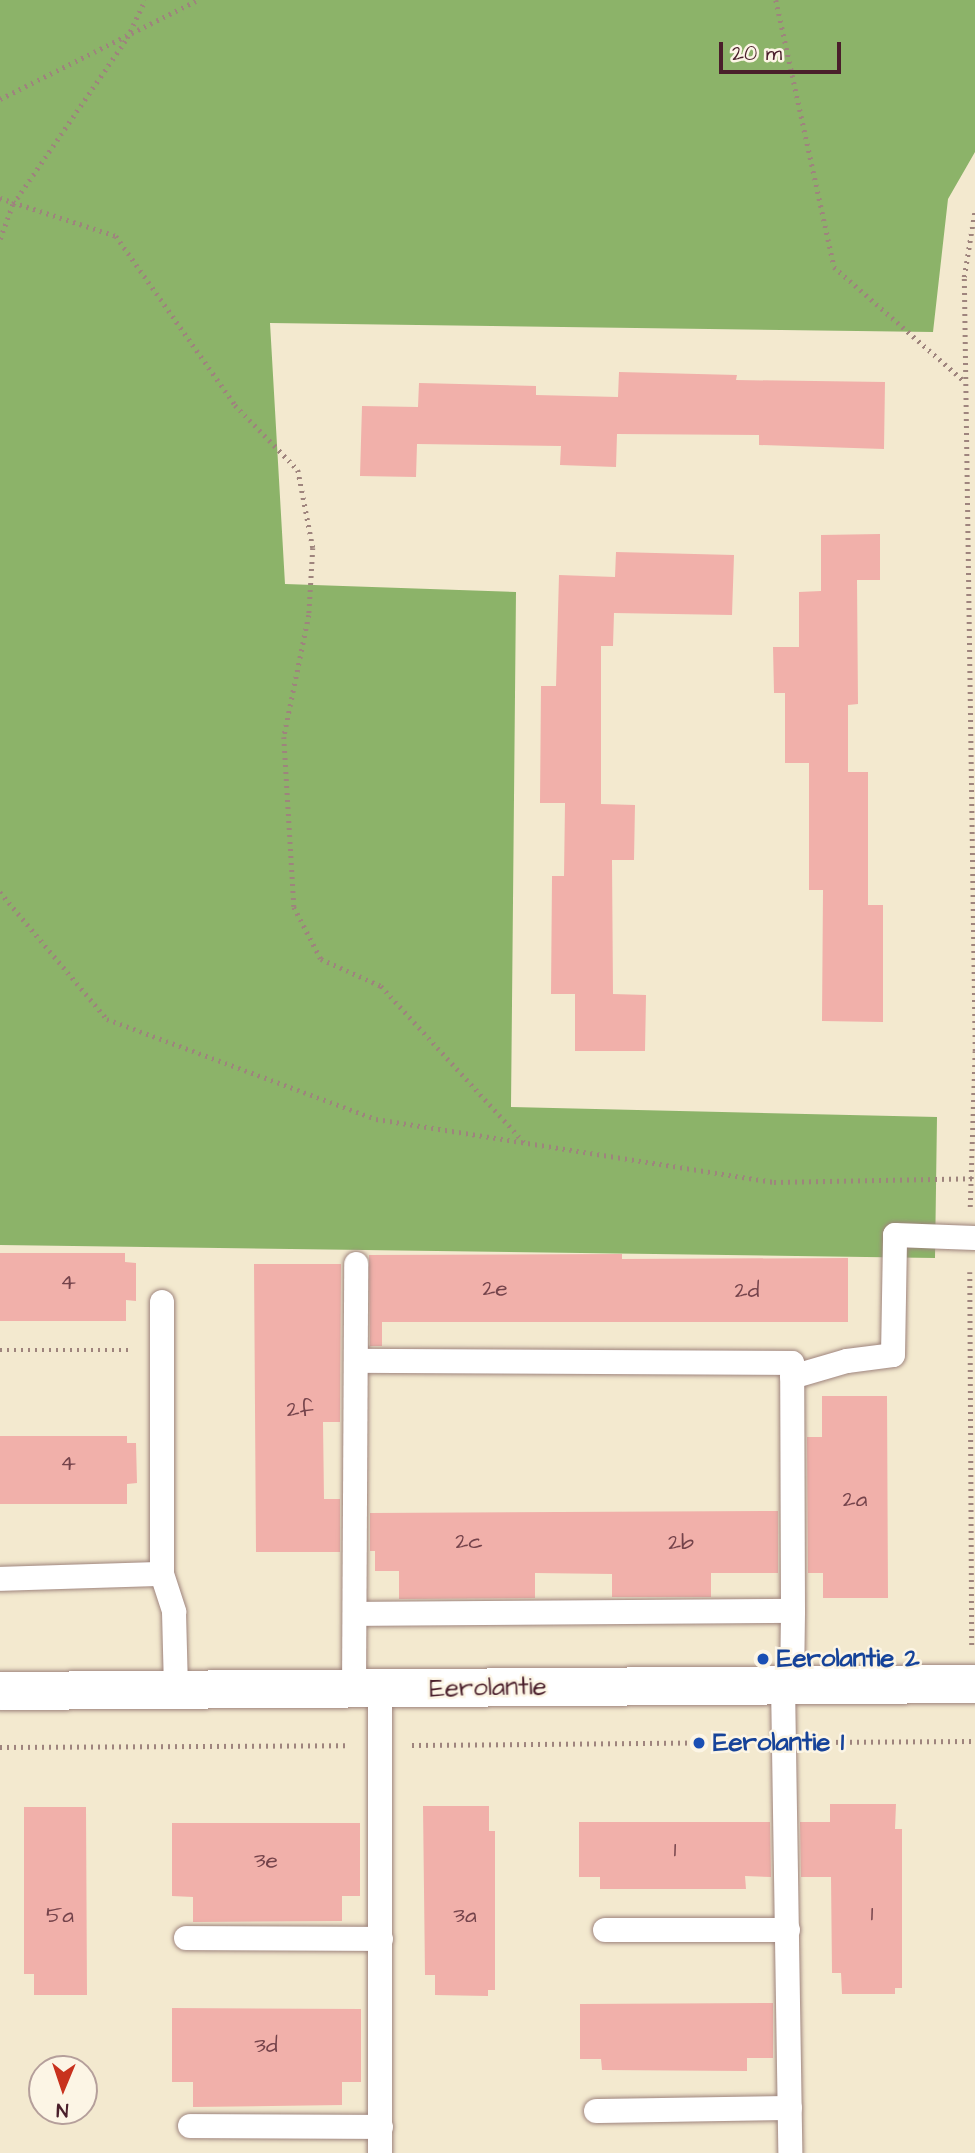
<!DOCTYPE html>
<html>
<head>
<meta charset="utf-8">
<style>
  body { margin:0 }
  #map { position:relative; width:975px; height:2153px; overflow:hidden; background:#f3e9cf; font-family:"Architects Daughter",sans-serif }
  div>[style] { position:absolute }
  [style*='--x'] { left:calc(var(--x)*1px); top:calc(var(--y)*1px); width:calc(var(--w)*1px); rotate:calc(var(--a)*1deg) }
  .forest>* { inset:0; background:#8cb369 }
  .building>* { inset:0; background:#f1b0aa }
  .path>* { height:4.5px; margin-top:-2.25px; transform-origin:0; background:repeating-linear-gradient(90deg,#9e847d 0 2px,transparent 0 7px) }
  .roads { filter:drop-shadow(0 0 2px #9e847d) drop-shadow(0 0 2px #9e847d) }
  .service>* { height:24px; margin:-12px; padding:0 12px; transform-origin:12px; border-radius:12px; background:#fff }
  .tertiary>* { height:38px; margin:-19px; padding:0 19px; transform-origin:19px; border-radius:19px; background:#fff }
  .dots>* { width:19px; height:19px; translate:-50% -50%; box-sizing:border-box; border:4px solid #fcf5e5; border-radius:50% }
  span { translate:-50% -50%; white-space:nowrap; text-align:center; line-height:1.15; -webkit-text-stroke:5px #fcf5e5; paint-order:stroke }
  .number-label { font-size:23px; color:#74434b }
  .number-label span { -webkit-text-stroke-width:0 }
  .transit-label { font-size:26px; color:#164399; font-weight:700 }
  .left { translate:0 -50%; text-align:left }
  .street-label { font-size:26px; color:#4a1f2b }
  .north { position:absolute; left:28px; top:2055px; width:70px; height:70px; box-sizing:border-box; background:#fcf5e5; border:2px solid #b59f9b; border-radius:50%; rotate:182deg; font-size:19px; font-weight:700; line-height:28px; text-align:center; color:#4a1f2b }
  .north::after { content:''; display:block; margin:auto; width:24px; height:32px; background:#c8321e; clip-path:polygon(50% 0,100% 100%,50% 72%,0 100%) }
  .scale { position:absolute; left:719px; top:42px; width:122px; height:32px; box-sizing:border-box; border:4px solid #4a1f2b; border-top:0; padding-left:9px; font-size:21px; line-height:24px; white-space:nowrap; color:#4a1f2b; -webkit-text-stroke:5px #fcf5e5; paint-order:stroke }
</style>
</head>
<body>
<div id="map">
  <div class="forest">
    <div style="clip-path:polygon(0 0,975px 0,975px 152px,948px 199px,933px 332px,270px 323px,285px 584px,516px 592px,511px 1107px,937px 1117px,935px 1258px,0 1245px)"></div>
  </div>
  <div class="building">
    <div style="clip-path:polygon(619px 372px,737px 375px,736px 380px,885px 382px,884px 449px,759px 445px,759px 435px,617px 434px,616px 467px,560px 465px,561px 446px,417px 444px,416px 477px,360px 476px,362px 406px,418px 407px,419px 383px,536px 386px,536px 395px,618px 397px)"></div>
    <div style="clip-path:polygon(880px 534px,880px 580px,857px 580px,858px 704px,848px 705px,848px 772px,868px 772px,868px 905px,883px 905px,883px 1022px,822px 1021px,823px 890px,809px 890px,809px 763px,785px 763px,785px 693px,774px 693px,773px 647px,799px 647px,799px 592px,821px 591px,821px 535px)"></div>
    <div style="clip-path:polygon(616px 552px,734px 555px,732px 615px,614px 613px,613px 646px,601px 646px,601px 804px,635px 805px,634px 860px,612px 860px,613px 994px,646px 995px,645px 1051px,575px 1051px,575px 994px,551px 994px,552px 876px,564px 876px,565px 803px,540px 803px,541px 686px,556px 686px,559px 575px,615px 577px)"></div>
    <div style="clip-path:polygon(0 1253px,125px 1253px,125px 1262px,136px 1263px,136px 1301px,126px 1300px,126px 1321px,0 1321px)"></div>
    <div style="clip-path:polygon(622px 1254px,622px 1259px,848px 1258px,848px 1322px,382px 1322px,382px 1346px,370px 1346px,369px 1255px)"></div>
    <div style="clip-path:polygon(254px 1264px,341px 1264px,340px 1422px,323px 1422px,324px 1499px,340px 1499px,340px 1552px,256px 1552px)"></div>
    <div style="clip-path:polygon(822px 1396px,887px 1396px,888px 1598px,823px 1598px,823px 1573px,808px 1573px,807px 1437px,822px 1437px)"></div>
    <div style="clip-path:polygon(0 1436px,127px 1436px,127px 1443px,136px 1443px,137px 1483px,127px 1484px,127px 1504px,0 1504px)"></div>
    <div style="clip-path:polygon(778px 1511px,778px 1573px,711px 1573px,711px 1597px,612px 1597px,612px 1574px,535px 1573px,535px 1598px,399px 1599px,399px 1571px,375px 1571px,375px 1551px,370px 1551px,370px 1513px)"></div>
    <div style="clip-path:polygon(830px 1804px,896px 1804px,895px 1829px,902px 1829px,902px 1988px,895px 1988px,895px 1994px,842px 1994px,841px 1973px,832px 1973px,831px 1877px,801px 1877px,800px 1822px,830px 1822px)"></div>
    <div style="clip-path:polygon(423px 1806px,489px 1806px,489px 1831px,495px 1831px,495px 1990px,488px 1990px,488px 1996px,435px 1995px,435px 1975px,425px 1975px)"></div>
    <div style="clip-path:polygon(24px 1807px,86px 1807px,87px 1995px,34px 1995px,34px 1974px,24px 1974px)"></div>
    <div style="clip-path:polygon(579px 1822px,770px 1822px,771px 1877px,745px 1876px,746px 1889px,600px 1889px,600px 1877px,579px 1877px)"></div>
    <div style="clip-path:polygon(172px 1823px,360px 1823px,360px 1896px,342px 1896px,342px 1921px,193px 1922px,193px 1897px,172px 1896px)"></div>
    <div style="clip-path:polygon(773px 2003px,773px 2058px,747px 2058px,747px 2071px,602px 2070px,601px 2059px,580px 2059px,580px 2004px)"></div>
    <div style="clip-path:polygon(172px 2008px,361px 2009px,361px 2082px,342px 2082px,342px 2105px,193px 2107px,193px 2082px,172px 2082px)"></div>
  </div>
  <div class="path">
    <div style="--x:776;--y:0;--w:273;--a:77.7"></div>
    <div style="--x:834;--y:267;--w:173;--a:41.2"></div>
    <div style="--x:0;--y:99;--w:221;--a:-26.6"></div>
    <div style="--x:0;--y:198;--w:122;--a:18.1"></div>
    <div style="--x:116;--y:236;--w:207;--a:54.8"></div>
    <div style="--x:235;--y:405;--w:91;--a:45.9"></div>
    <div style="--x:298;--y:470;--w:79;--a:79.1"></div>
    <div style="--x:313;--y:548;--w:67;--a:93.4"></div>
    <div style="--x:309;--y:615;--w:125;--a:101.6"></div>
    <div style="--x:284;--y:737;--w:170;--a:86.6"></div>
    <div style="--x:294;--y:907;--w:59;--a:62.6"></div>
    <div style="--x:321;--y:959;--w:66;--a:24.2"></div>
    <div style="--x:381;--y:986;--w:213;--a:47.5"></div>
    <div style="--x:0;--y:239;--w:37;--a:-70"></div>
    <div style="--x:13;--y:204;--w:201;--a:-55.5"></div>
    <div style="--x:127;--y:38;--w:42;--a:-64.7"></div>
    <div style="--x:0;--y:892;--w:166;--a:49.9"></div>
    <div style="--x:107;--y:1019;--w:287;--a:20.4"></div>
    <div style="--x:376;--y:1119;--w:403;--a:9"></div>
    <div style="--x:774;--y:1182;--w:201;--a:-1.1"></div>
    <div style="--x:970;--y:1207;--w:156;--a:-88.2"></div>
    <div style="--x:975;--y:1051;--w:774;--a:-90.81"></div>
    <div style="--x:964;--y:277;--w:68;--a:-80.7"></div>
    <div style="--x:970;--y:1272;--w:373;--a:89.7"></div>
    <div style="--x:0;--y:1350;--w:129;--a:0"></div>
    <div style="--x:815;--y:1742;--w:160;--a:-0.4"></div>
    <div style="--x:412;--y:1745;--w:338;--a:-0.5"></div>
    <div style="--x:0;--y:1747;--w:348;--a:-0.3"></div>
  </div>
  <div class="roads">
    <div class="service">
      <div style="--x:162;--y:1302;--w:272;--a:90"></div>
      <div style="--x:162;--y:1574;--w:40;--a:72"></div>
      <div style="--x:174;--y:1612;--w:79;--a:88.5"></div>
      <div style="--x:792;--y:1377;--w:57;--a:-16.2"></div>
      <div style="--x:847;--y:1361;--w:46;--a:-7.4"></div>
      <div style="--x:893;--y:1355;--w:120;--a:-89"></div>
      <div style="--x:895;--y:1235;--w:80;--a:2.1"></div>
      <div style="--x:0;--y:1579;--w:162;--a:-1.8"></div>
      <div style="--x:355;--y:1614;--w:438;--a:-0.4"></div>
      <div style="--x:793;--y:1611;--w:248;--a:-90.2"></div>
      <div style="--x:792;--y:1363;--w:436;--a:-179.7"></div>
      <div style="--x:783;--y:1684;--w:469;--a:89.1"></div>
      <div style="--x:792;--y:1685;--w:74;--a:-89.2"></div>
      <div style="--x:380;--y:1689;--w:464;--a:90"></div>
      <div style="--x:354;--y:1690;--w:426;--a:-89.7"></div>
      <div style="--x:605;--y:1930;--w:183;--a:0"></div>
      <div style="--x:186;--y:1938;--w:195;--a:0.3"></div>
      <div style="--x:596;--y:2111;--w:194;--a:-0.9"></div>
      <div style="--x:190;--y:2126;--w:191;--a:0.3"></div>
    </div>
    <div class="tertiary">
      <div style="--x:0;--y:1691;--w:975;--a:-0.41"></div>
    </div>
  </div>
  <div class="dots">
    <div style="left:763px;top:1659px;background:#1a4fb4"></div>
    <div style="left:699px;top:1743px;background:#1a4fb4"></div>
  </div>
  <div class="number-label">
    <span style="left:68px;top:1282px">4</span>
    <span style="left:495px;top:1288px">2e</span>
    <span style="left:747px;top:1290px">2d</span>
    <span style="left:300px;top:1409px">2f</span>
    <span style="left:68px;top:1463px">4</span>
    <span style="left:855px;top:1499px">2a</span>
    <span style="left:469px;top:1541px">2c</span>
    <span style="left:681px;top:1542px">2b</span>
    <span style="left:675px;top:1849px">1</span>
    <span style="left:266px;top:1860px">3e</span>
    <span style="left:872px;top:1913px">1</span>
    <span style="left:60px;top:1915px">5a</span>
    <span style="left:465px;top:1915px">3a</span>
    <span style="left:266px;top:2045px">3d</span>
  </div>
  <div class="transit-label">
    <span class="left" style="left:777px;top:1659px">Eerolantie 2</span>
    <span class="left" style="left:713px;top:1743px">Eerolantie 1</span>
  </div>
  <div class="street-label">
    <span style="left:488px;top:1688px;rotate:-1deg">Eerolantie</span>
  </div>
  <div class="north">N</div>
  <div class="scale">20 m</div>
</div>
</body>
</html>
